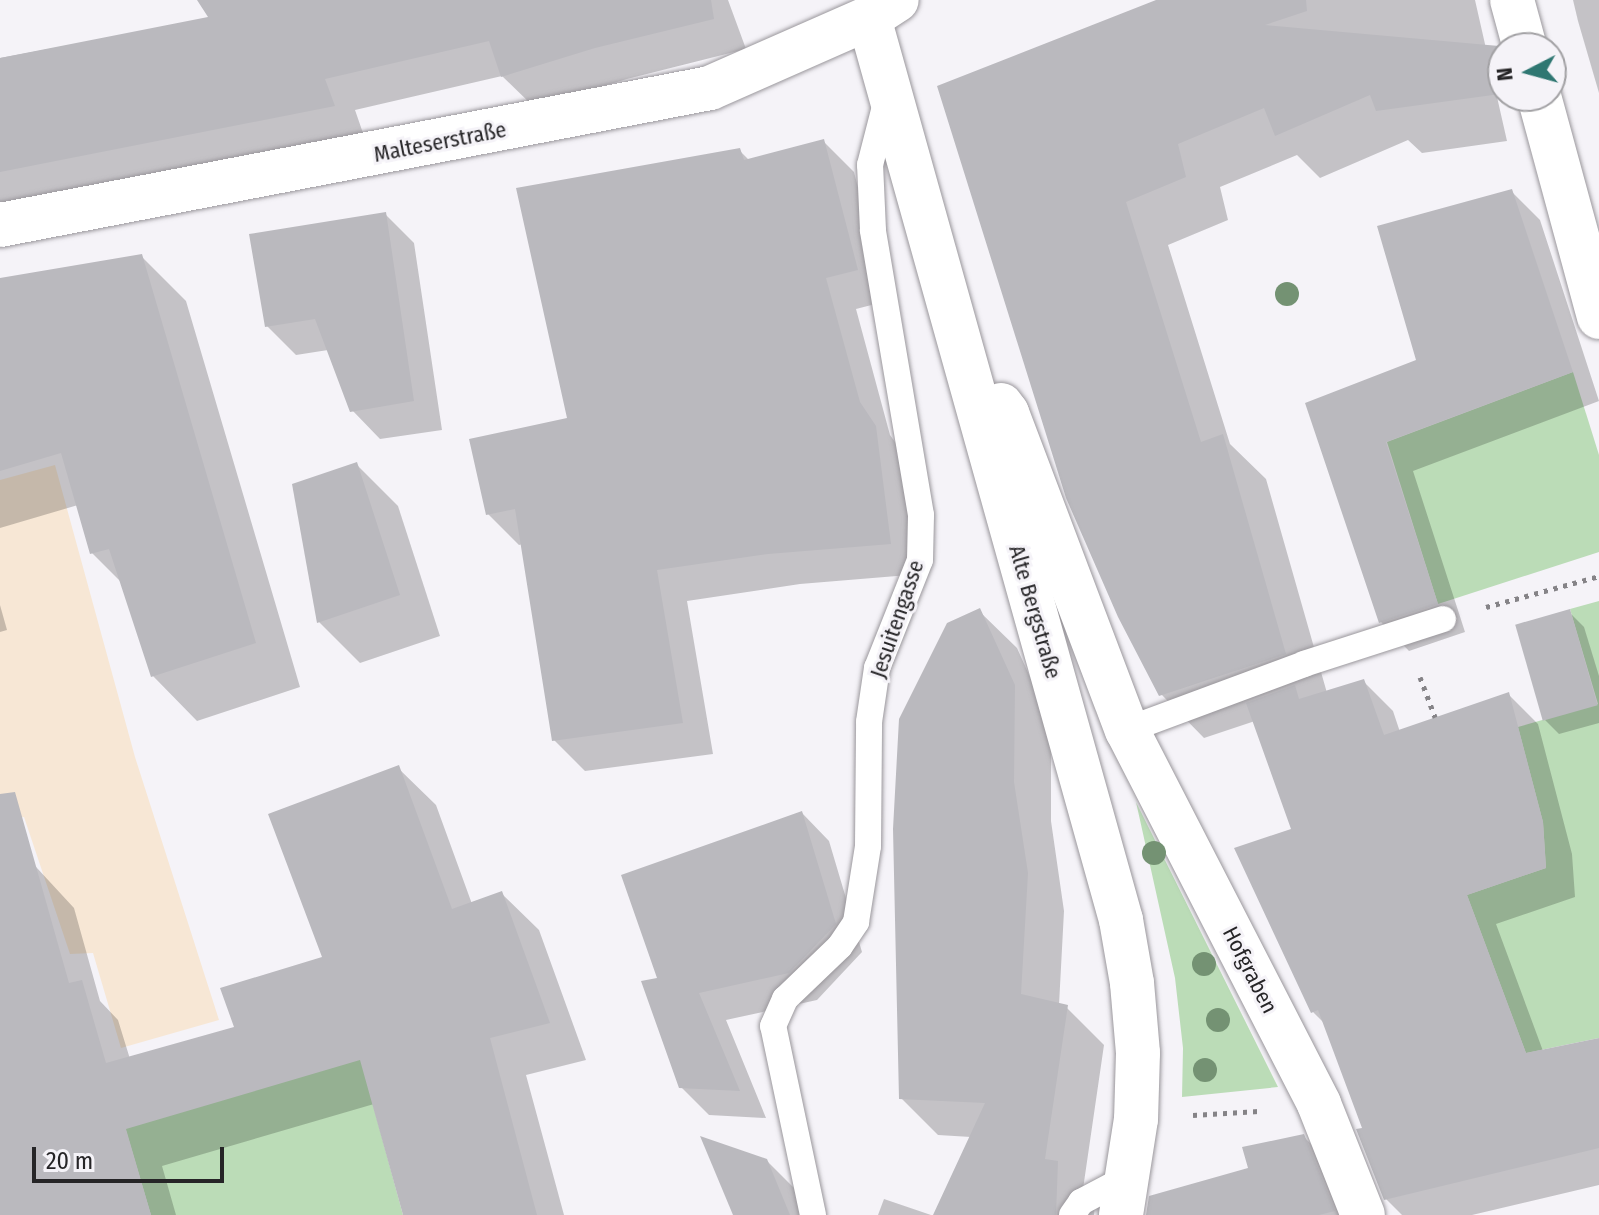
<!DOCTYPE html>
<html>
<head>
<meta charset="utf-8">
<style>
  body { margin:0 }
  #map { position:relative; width:1599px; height:1215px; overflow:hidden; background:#f5f3f8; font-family:"Fira Sans Condensed",sans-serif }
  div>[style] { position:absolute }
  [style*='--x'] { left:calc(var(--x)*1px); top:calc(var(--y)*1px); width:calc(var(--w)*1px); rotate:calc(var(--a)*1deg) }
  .education>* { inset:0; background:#f7e7d5 }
  .green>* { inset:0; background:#bbdcb7 }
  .shadow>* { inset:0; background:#0003 }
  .building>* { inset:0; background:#bab9be; transform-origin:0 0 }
  .path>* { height:5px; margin-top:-2.5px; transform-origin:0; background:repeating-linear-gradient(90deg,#858387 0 4px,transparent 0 10px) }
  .roads { filter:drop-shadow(0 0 2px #9a979c) drop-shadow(0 0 2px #9a979c) }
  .lane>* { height:26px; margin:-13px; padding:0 13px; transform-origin:13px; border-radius:13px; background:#fff }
  .street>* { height:44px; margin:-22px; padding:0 22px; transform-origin:22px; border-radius:22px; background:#fff }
  .trees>* { width:24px; height:24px; margin:-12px; border-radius:50%; background:#749273 }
  span { translate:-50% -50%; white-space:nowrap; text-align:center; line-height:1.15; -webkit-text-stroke:6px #f5f3f8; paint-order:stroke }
  .street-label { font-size:22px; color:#262527 }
  .north { position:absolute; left:1487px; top:32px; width:80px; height:80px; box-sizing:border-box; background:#f5f3f8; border:2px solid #a2a1a4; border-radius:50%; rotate:264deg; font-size:22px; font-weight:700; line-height:32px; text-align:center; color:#262527 }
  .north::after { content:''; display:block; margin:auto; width:28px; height:36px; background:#2f7772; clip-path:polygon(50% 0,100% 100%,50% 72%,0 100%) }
  .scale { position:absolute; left:32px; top:1147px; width:192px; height:36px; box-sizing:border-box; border:4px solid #262527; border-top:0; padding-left:10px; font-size:24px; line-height:28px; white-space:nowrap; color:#262527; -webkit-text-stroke:6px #f5f3f8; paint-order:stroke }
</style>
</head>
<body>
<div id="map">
  <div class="education">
    <div style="clip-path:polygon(55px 465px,135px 757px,219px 1020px,121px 1048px,93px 953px,70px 954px,24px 817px,5px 820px,0 812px,0 480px)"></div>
  </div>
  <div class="green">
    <div style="clip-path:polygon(1573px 372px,1599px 455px,1599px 552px,1438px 604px,1387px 442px)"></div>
    <div style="clip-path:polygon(1599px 601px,1599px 1038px,1526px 1053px,1467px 895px,1546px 868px,1543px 822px,1518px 727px,1598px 704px,1570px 609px)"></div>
    <div style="clip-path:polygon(1136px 802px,1278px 1087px,1182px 1097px,1183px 1048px,1175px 978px)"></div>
    <div style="clip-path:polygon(343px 994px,403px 1215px,151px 1215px,106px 1063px,179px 1112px)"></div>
  </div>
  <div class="shadow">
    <div style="clip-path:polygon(200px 0,728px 0,746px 49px,627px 79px,534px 107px,502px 76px,355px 110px,364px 136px,0 209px,0 58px,211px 19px)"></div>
    <div style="clip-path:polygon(1161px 0,1475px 0,1507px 141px,1422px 153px,1408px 140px,1320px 178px,1297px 155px,1220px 187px,1228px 220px,1168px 245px,1230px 444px,1266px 479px,1327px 693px,1363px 681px,1393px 711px,1400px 732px,1508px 694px,1538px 724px,1572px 854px,1575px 897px,1496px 924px,1543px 1051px,1599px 1040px,1599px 1185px,1472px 1215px,1402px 1215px,1385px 1198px,1365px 1130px,1325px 1024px,1313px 1012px,1293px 831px,1255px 721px,1204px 738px,1161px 694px,1068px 497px)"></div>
    <div style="clip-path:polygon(1573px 0,1599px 0,1599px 93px,1578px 21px)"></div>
    <div style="clip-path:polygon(823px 141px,854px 172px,887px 301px,856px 309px,890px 435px,907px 459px,921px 574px,800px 584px,687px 601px,713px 754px,585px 771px,554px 740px,523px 544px,519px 545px,488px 514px,569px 420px,739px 150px,750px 161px)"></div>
    <div style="clip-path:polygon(1511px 191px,1540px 220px,1599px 401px,1413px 471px,1465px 632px,1409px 651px,1381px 622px,1308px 404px,1419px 362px)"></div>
    <div style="clip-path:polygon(385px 214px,414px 243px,442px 430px,380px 439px,352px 410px,328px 350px,296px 355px,267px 326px)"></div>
    <div style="clip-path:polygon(141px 256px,186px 301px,300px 687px,197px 721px,153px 676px,122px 583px,92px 553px,78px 505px,0 528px,0 281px)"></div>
    <div style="clip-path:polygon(357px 465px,398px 506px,440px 636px,360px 663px,319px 622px)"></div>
    <div style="clip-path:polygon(0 605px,7px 630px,0 632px)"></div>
    <div style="clip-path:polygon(979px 611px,1017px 648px,1051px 724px,1051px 821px,1064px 911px,1059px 1005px,1066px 1007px,1104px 1045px,1083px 1189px,1095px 1201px,1094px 1215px,935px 1215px,971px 1137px,938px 1135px,901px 1098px)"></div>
    <div style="clip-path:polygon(1569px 612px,1584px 627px,1599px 676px,1599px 723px,1559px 734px,1544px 719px)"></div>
    <div style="clip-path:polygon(398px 768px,436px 805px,472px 904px,501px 893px,539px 930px,586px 1060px,526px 1075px,564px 1215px,405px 1215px,374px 1104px,162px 1166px,176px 1215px,0 1215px,0 828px,74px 908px,100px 1001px,118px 1020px,130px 1059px,237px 1028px,324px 958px)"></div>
    <div style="clip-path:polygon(802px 813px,829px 841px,862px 952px,817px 1000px,726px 1020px,766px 1118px,709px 1115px,681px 1087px,659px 979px)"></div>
    <div style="clip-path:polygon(1303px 1136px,1352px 1185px,1364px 1215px,1208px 1215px,1251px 1169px)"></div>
    <div style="clip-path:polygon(766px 1160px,804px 1198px,811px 1215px,735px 1215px)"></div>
    <div style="clip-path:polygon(884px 1199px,931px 1215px,878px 1215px)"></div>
  </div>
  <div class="building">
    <div style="clip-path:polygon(197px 0,711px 0,714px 19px,595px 48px,501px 77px,489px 41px,325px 79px,335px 106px,0 172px,0 58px,208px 17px)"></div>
    <div style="clip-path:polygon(1156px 0,1306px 0,1307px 11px,1265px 25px,1499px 46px,1503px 58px,1500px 94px,1376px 111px,1370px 95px,1275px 136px,1264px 108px,1178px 144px,1186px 177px,1126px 202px,1201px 442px,1223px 434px,1286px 654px,1159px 696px,1118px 617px,1066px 498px,937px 86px)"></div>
    <div style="clip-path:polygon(824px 139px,858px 270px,826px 278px,860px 402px,876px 426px,891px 544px,768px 554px,657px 570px,683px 723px,552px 741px,515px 509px,486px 515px,469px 439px,567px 418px,516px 188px,740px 148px,744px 160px)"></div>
    <div style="clip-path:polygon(1512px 189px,1573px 372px,1386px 442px,1438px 604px,1379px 623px,1305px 403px,1416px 360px,1377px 226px)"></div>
    <div style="clip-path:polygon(386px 212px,414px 401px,350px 412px,315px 319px,265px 327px,249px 234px)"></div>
    <div style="clip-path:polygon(142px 254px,256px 643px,151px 677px,109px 549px,90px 554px,61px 453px,0 471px,0 278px)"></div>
    <div style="clip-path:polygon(357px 462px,400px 595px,317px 623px,292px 484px)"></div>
    <div style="clip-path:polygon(980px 608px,1015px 685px,1014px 782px,1028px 873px,1021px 994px,1068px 1005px,1045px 1159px,1058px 1161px,1056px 1215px,933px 1215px,985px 1103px,899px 1099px,893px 829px,899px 719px,947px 623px)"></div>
    <div style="left:1570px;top:609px;width:100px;height:57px;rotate:74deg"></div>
    <div style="clip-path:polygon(1364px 679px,1384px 735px,1509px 692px,1543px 822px,1546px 868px,1467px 895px,1526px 1053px,1599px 1038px,1599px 1148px,1384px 1200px,1356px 1129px,1362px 1128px,1318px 1010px,1311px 1013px,1234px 848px,1291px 829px,1246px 703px,1295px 685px,1299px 699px)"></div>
    <div style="clip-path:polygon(399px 765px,452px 909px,502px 891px,550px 1023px,490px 1038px,537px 1215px,403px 1215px,360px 1060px,126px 1129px,151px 1215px,0 1215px,0 794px,15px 792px,69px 983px,82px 980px,106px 1063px,234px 1027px,220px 988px,322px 957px,268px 814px)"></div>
    <div style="clip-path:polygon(802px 811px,836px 924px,789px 973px,699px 993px,740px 1091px,679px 1088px,641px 981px,657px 978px,621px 875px)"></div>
    <div style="clip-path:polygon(1304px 1134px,1335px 1211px,1319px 1215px,1146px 1215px,1149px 1196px,1248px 1168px,1242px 1147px)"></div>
    <div style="clip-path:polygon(700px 1136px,767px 1159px,790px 1215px,733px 1215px)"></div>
  </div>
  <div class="path">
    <div style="--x:1486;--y:607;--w:117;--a:-15.3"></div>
    <div style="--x:1420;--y:677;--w:43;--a:69.4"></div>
    <div style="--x:1193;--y:1115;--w:66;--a:-3.5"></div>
  </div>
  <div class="roads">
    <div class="lane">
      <div style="--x:1127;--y:730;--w:189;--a:-20.4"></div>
      <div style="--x:1304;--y:664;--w:146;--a:-17.9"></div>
      <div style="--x:813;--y:1215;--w:193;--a:-101.9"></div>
      <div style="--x:773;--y:1026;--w:30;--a:-66"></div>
      <div style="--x:785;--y:999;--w:76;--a:-43.9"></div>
      <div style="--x:840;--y:946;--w:29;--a:-56"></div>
      <div style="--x:856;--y:922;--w:77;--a:-81"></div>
      <div style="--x:868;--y:846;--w:124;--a:-89.5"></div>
      <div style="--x:869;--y:722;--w:55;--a:-81.6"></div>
      <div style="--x:877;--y:668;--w:116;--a:-68.3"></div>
      <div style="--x:920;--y:560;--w:45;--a:-88.7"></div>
      <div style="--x:921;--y:515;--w:289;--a:-99.6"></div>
      <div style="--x:873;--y:230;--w:65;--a:-92.6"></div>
      <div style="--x:870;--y:165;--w:68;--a:-75.6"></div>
      <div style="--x:1072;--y:1215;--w:16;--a:-55"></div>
      <div style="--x:1081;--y:1202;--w:53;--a:-28"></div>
    </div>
    <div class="street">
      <div style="--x:1512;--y:0;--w:50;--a:74.8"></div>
      <div style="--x:869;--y:18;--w:937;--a:74.39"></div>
      <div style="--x:1121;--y:920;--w:64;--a:80.1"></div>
      <div style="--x:1132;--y:983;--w:70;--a:85.1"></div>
      <div style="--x:1138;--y:1053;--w:66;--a:91.7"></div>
      <div style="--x:1136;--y:1119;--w:97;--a:98.9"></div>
      <div style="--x:1539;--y:96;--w:229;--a:74.8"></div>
      <div style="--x:0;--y:225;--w:723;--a:-10.92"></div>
      <div style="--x:710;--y:88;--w:174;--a:-23.8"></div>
      <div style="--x:869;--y:18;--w:33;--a:-33"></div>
      <div style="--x:1001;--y:405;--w:10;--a:53"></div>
      <div style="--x:1007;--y:413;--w:339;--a:69.3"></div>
      <div style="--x:1127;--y:730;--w:420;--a:62.8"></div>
      <div style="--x:1319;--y:1104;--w:119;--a:68.4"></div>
    </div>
  </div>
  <div class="trees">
    <div style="left:1287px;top:294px"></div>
    <div style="left:1154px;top:853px"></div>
    <div style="left:1204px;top:964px"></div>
    <div style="left:1218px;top:1020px"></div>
    <div style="left:1205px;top:1070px"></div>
  </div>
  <div class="street-label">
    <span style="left:440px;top:142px;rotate:-11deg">Malteserstraße</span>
    <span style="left:1035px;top:612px;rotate:74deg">Alte Bergstraße</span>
    <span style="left:897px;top:619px;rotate:-71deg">Jesuitengasse</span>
    <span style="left:1250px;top:970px;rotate:63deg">Hofgraben</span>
  </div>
  <div class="north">N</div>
  <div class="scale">20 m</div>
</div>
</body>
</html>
